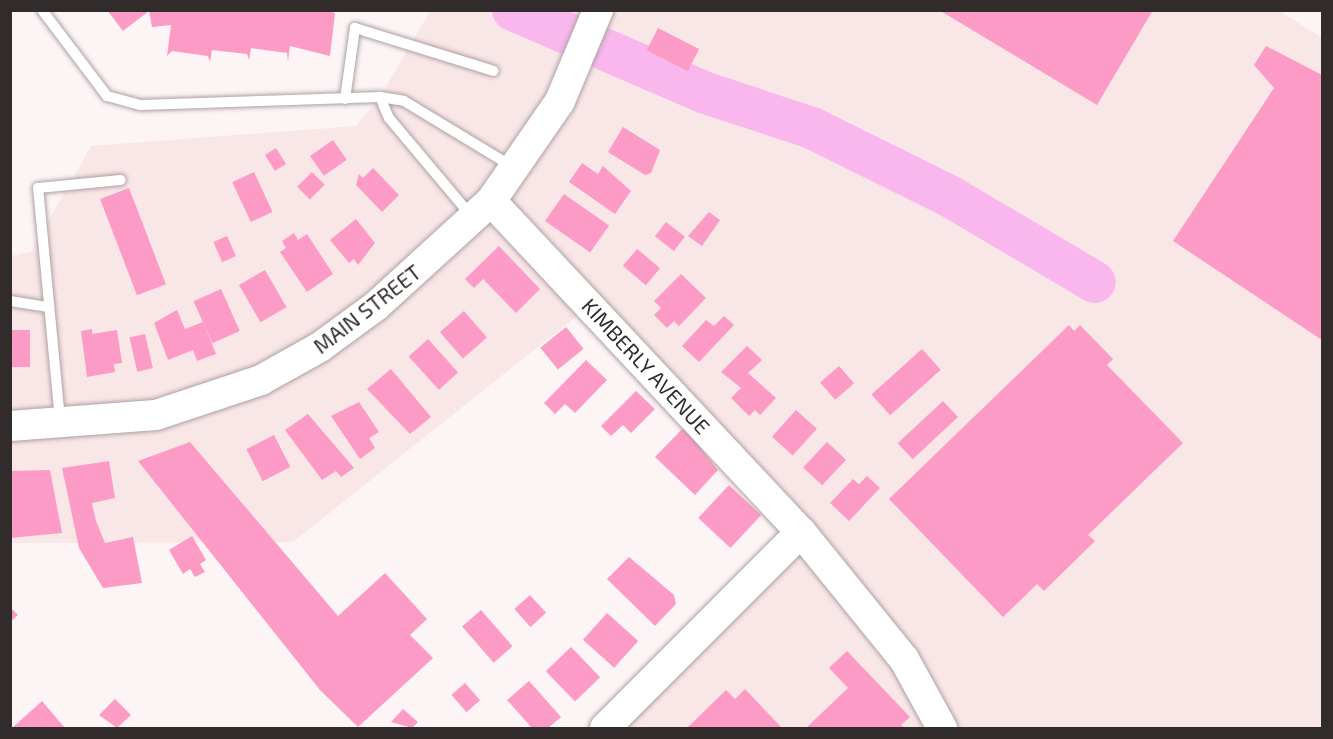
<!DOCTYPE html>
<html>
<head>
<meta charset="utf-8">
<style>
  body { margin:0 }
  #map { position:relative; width:1333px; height:739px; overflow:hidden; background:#fdf4f5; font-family:"Exo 2",sans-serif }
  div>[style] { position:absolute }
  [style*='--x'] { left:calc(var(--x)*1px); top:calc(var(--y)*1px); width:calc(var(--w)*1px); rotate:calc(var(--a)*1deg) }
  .built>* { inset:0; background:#f9e6e7 }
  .river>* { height:42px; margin:-21px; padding:0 21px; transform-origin:21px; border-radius:21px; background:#f9b7ed }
  .building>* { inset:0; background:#fd9bc7; transform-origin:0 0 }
  .roads { filter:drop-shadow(0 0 2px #aea1a2) drop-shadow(0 0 2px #aea1a2) }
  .lane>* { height:10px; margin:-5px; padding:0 5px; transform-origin:5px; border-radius:5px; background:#fff }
  .secondary>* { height:30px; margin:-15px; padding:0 15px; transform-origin:15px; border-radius:15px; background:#fff }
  span { translate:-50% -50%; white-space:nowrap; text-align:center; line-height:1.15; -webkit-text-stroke:5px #fff; paint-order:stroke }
  .street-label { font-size:21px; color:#312b2c }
  .frame { position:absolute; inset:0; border:12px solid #312b2c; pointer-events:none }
</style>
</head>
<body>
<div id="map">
  <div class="built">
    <div style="clip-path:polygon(1278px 10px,1322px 38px,1322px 728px,605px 728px,801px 532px,589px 306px,293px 542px,11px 543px,11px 256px,31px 252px,91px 146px,356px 126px,380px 97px,430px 11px)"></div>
  </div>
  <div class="river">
    <div style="--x:513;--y:10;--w:207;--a:23.3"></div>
    <div style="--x:703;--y:92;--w:115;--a:18.3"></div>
    <div style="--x:812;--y:128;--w:155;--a:26.4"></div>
    <div style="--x:951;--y:197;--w:167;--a:30.6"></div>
  </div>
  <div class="building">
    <div style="clip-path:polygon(107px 10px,326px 10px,335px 13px,330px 56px,290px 46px,288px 61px,287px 53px,251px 48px,249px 60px,247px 54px,212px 50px,210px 62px,208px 56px,172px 51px,167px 56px,171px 25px,152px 27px,149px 11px,123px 31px)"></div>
    <div style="clip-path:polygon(939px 10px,1153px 10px,1097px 105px)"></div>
    <div style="left:658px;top:28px;width:46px;height:25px;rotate:27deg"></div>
    <div style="clip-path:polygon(1266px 46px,1322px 75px,1322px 340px,1173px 241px,1274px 88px,1254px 65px)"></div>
    <div style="clip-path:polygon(623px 127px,660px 150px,651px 173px,645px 175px,608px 152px)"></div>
    <div style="left:333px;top:140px;width:24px;height:28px;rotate:55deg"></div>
    <div style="left:276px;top:148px;width:19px;height:13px;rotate:58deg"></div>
    <div style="clip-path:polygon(582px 163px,598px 174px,603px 166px,631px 191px,615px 214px,569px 182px)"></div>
    <div style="clip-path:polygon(373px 168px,399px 195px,382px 212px,356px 185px,359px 174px,363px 178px)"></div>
    <div style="left:254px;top:172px;width:44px;height:24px;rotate:65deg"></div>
    <div style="left:312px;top:172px;width:18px;height:21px;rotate:45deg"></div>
    <div style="left:129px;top:188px;width:103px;height:31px;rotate:69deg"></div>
    <div style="left:564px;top:194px;width:55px;height:33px;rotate:35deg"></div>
    <div style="clip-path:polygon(709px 212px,720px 220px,702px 246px,688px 236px)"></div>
    <div style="clip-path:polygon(356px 219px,375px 243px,358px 265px,354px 259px,349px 263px,330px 240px)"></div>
    <div style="left:666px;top:222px;width:24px;height:18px;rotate:38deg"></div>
    <div style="clip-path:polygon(294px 233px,298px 240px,307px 234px,333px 274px,307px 292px,280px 252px,286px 248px,282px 241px)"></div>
    <div style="left:227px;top:236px;width:22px;height:15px;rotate:66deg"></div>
    <div style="clip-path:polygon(499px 246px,540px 289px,516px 313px,483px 279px,474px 288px,465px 279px)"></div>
    <div style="left:637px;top:249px;width:30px;height:22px;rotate:40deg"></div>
    <div style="left:265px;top:270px;width:43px;height:30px;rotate:60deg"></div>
    <div style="clip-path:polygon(681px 274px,706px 298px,679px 326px,674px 321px,667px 328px,654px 315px,661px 308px,654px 301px)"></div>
    <div style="left:221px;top:289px;width:46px;height:30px;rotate:66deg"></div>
    <div style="clip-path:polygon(177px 310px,185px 329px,203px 322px,216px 354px,197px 361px,193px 350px,168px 360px,154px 323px)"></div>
    <div style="left:464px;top:311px;width:35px;height:32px;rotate:49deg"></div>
    <div style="clip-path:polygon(724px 316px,734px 325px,699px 362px,682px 346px,706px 320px,714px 326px)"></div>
    <div style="clip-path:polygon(1069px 325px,1074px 331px,1080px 325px,1113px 359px,1107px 365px,1183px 443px,1088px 535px,1095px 541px,1044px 591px,1037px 584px,1003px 617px,889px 499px)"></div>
    <div style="left:566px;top:327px;width:28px;height:33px;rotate:51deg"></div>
    <div style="clip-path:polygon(92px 329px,92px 334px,117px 330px,122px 363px,114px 364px,115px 372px,87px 377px,81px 331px)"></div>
    <div style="left:10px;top:330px;width:20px;height:37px"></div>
    <div style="left:145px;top:334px;width:35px;height:16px;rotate:77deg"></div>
    <div style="left:428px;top:339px;width:45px;height:26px;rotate:48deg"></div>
    <div style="clip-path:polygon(747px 346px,762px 360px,748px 373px,776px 398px,760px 415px,755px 410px,749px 416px,731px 398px,741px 388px,721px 372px)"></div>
    <div style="left:922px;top:349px;width:28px;height:68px;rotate:48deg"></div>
    <div style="clip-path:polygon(586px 360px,607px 380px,575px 413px,565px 404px,555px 414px,544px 403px)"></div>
    <div style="left:839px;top:366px;width:23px;height:25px;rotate:49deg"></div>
    <div style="clip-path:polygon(391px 369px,431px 417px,410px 434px,367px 389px)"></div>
    <div style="clip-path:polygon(636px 391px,655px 409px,631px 433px,623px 425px,611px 436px,601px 426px)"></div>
    <div style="left:943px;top:401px;width:22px;height:62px;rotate:47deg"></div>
    <div style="clip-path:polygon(359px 402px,379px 432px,369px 438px,375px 448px,360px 459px,331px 416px)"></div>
    <div style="left:796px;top:410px;width:28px;height:36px;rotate:42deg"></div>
    <div style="clip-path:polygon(308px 414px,354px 468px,341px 477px,336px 471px,322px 480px,285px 430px)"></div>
    <div style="clip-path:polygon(684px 427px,718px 470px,695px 495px,655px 457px)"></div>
    <div style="left:274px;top:435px;width:36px;height:31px;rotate:63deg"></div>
    <div style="clip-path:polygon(190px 442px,338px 616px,385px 573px,427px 619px,410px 635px,433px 658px,358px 727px,320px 690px,138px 461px)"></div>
    <div style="left:827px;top:442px;width:26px;height:35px;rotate:43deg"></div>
    <div style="clip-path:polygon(109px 461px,115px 498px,92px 503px,96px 521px,105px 543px,133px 537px,142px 583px,103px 588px,79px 548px,62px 468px)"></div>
    <div style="clip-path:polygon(50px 470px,62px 533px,10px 538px,10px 471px)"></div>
    <div style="clip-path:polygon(867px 476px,880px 488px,849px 521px,830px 503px,853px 479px,859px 484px)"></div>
    <div style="left:729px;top:485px;width:44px;height:45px;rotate:43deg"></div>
    <div style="clip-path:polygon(192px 536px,206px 560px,200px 564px,205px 572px,195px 577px,190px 569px,183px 574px,169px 550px)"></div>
    <div style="clip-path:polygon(629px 557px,674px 595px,676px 604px,655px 626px,607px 579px)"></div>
    <div style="left:530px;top:595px;width:24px;height:21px;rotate:48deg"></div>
    <div style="clip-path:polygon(10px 607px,18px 615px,10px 622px)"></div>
    <div style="left:481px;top:610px;width:48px;height:25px;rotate:49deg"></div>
    <div style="left:607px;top:613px;width:42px;height:36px;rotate:42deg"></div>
    <div style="left:571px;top:647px;width:42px;height:35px;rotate:46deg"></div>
    <div style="clip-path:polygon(847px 651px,910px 717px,901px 725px,905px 728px,806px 728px,848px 688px,829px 668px)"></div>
    <div style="clip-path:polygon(529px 681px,561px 717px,548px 728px,532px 728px,507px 700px)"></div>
    <div style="left:465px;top:683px;width:23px;height:18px;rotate:49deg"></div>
    <div style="clip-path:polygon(745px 689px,782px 728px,687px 728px,726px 690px,735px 699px)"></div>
    <div style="clip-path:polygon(115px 699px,131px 715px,117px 728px,99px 715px)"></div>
    <div style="clip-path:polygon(42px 701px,65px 728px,12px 728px)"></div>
    <div style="clip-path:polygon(403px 709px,418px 722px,412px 728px,391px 722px)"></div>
  </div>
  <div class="roads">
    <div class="lane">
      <div style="--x:42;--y:10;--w:108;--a:52.9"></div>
      <div style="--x:107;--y:96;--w:35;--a:15"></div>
      <div style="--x:141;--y:105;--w:239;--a:-1.9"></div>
      <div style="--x:380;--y:97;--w:24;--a:9"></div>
      <div style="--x:404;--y:101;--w:127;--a:31.2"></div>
      <div style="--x:380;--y:97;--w:23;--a:67"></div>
      <div style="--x:389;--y:118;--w:129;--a:50"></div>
      <div style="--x:345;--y:99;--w:72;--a:-82"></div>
      <div style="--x:355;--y:28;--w:145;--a:17.2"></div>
      <div style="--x:10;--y:301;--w:39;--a:9"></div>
      <div style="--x:60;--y:420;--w:233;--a:-95.4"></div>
      <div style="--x:38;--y:188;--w:83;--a:-5.5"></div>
    </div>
    <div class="secondary">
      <div style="--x:491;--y:201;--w:453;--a:46.9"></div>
      <div style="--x:801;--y:532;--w:164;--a:51"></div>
      <div style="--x:904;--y:659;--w:79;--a:61.2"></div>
      <div style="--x:10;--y:426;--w:146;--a:-4.3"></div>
      <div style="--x:156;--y:415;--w:111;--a:-18.4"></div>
      <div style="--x:261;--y:380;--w:68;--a:-29.2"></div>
      <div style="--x:320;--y:347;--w:69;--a:-36.2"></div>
      <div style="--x:376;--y:306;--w:156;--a:-42.4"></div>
      <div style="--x:491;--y:201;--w:121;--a:-55.4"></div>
      <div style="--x:560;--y:101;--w:99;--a:-67.3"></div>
      <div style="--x:605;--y:728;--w:277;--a:-45"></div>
    </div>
  </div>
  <div class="street-label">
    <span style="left:367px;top:309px;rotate:-38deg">MAIN STREET</span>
    <span style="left:646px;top:366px;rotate:47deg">KIMBERLY AVENUE</span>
  </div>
  <div class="frame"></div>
</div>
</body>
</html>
